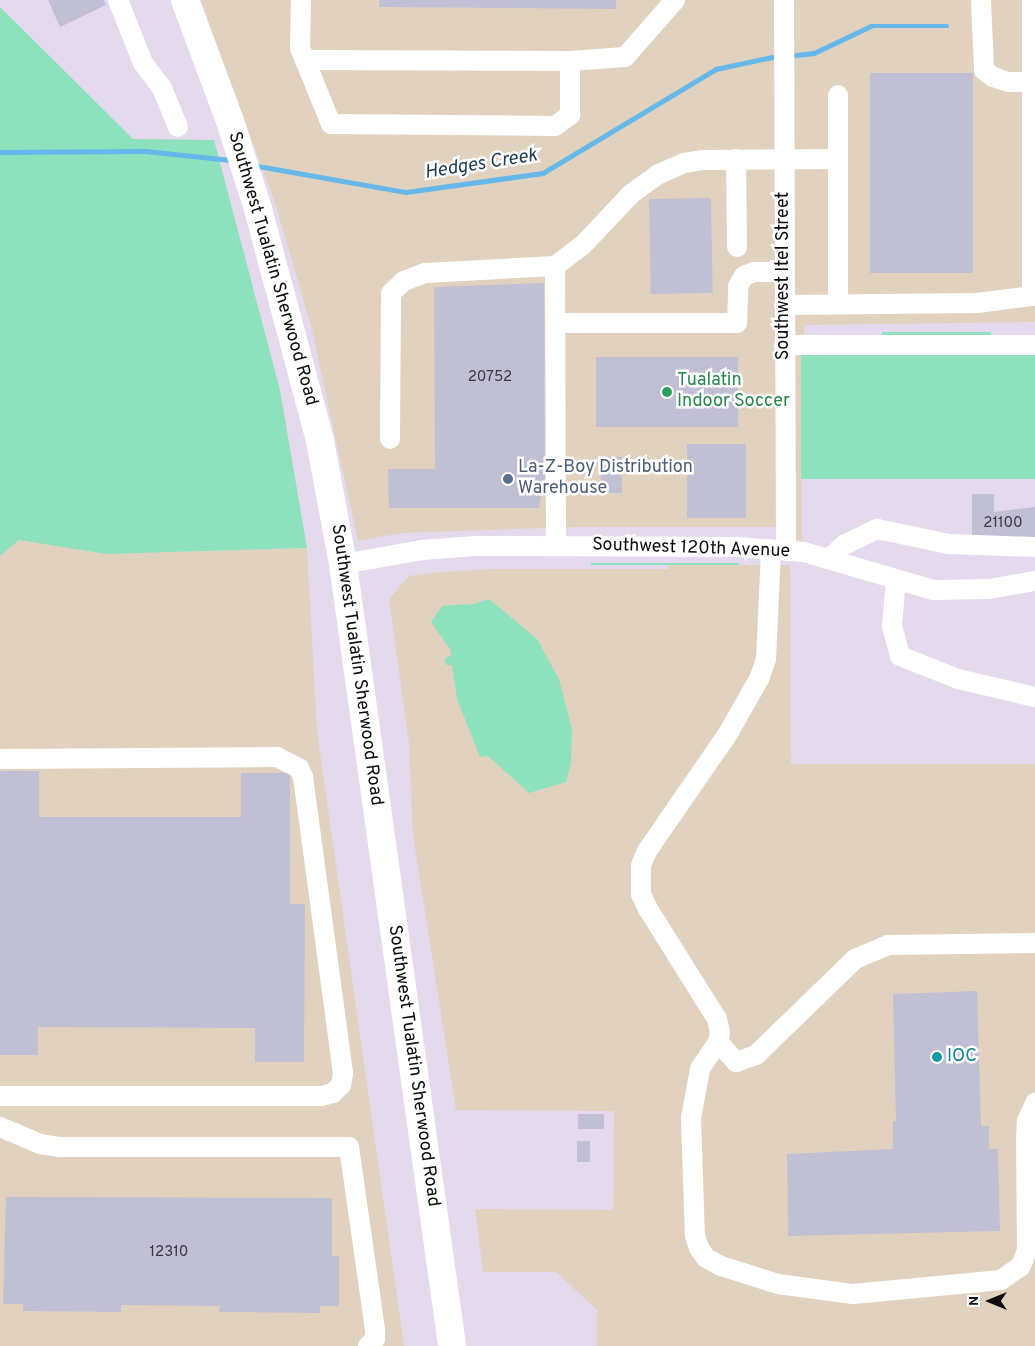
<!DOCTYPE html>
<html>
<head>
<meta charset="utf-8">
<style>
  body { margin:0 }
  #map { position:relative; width:1035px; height:1346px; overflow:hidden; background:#e5d9ed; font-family:Overpass,sans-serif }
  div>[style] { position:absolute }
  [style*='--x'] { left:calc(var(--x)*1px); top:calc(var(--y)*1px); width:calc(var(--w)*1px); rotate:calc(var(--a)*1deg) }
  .industrial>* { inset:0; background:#e1d2bf }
  .green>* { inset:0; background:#8de1bc; transform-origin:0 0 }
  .stream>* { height:4.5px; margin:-2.25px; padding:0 2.25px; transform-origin:2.25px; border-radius:2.25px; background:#65b8e9 }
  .building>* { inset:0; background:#c1bfd4; transform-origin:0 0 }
  .minor>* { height:20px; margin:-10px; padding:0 10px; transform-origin:10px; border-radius:10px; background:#fff }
  .highway>* { height:28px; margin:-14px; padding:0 14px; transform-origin:14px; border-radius:14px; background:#fff }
  .dots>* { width:14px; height:14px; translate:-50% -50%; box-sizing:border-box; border:2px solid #fff; border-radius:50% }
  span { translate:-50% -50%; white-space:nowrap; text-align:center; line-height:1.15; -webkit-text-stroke:5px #fff; paint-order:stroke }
  .number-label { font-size:15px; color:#3b3741 }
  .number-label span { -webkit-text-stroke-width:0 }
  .street-label { font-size:18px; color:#0e0a10 }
  .leisure-label { font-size:18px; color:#27864d }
  .left { translate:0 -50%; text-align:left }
  .service-label { font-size:18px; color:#4e5e75 }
  .culture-label { font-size:18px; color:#0d838f }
  .water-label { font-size:19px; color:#163a4f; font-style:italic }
  .north { position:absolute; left:965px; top:1276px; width:50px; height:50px; -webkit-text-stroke:4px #fff; paint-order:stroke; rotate:270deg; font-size:14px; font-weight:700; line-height:20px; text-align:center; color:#0e0a10 }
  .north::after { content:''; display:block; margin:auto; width:18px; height:22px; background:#0e0a10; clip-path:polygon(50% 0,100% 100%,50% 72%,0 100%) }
</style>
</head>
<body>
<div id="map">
  <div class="industrial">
    <div style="clip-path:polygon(200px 0,1035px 0,1035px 322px,805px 325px,801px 360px,802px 542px,779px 527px,575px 527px,402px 533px,358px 541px,311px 326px,276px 206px)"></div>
    <div style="clip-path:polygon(19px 540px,106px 554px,307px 548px,317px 731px,404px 1346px,0 1346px,0 556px)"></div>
    <div style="clip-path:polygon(668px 565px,790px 565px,791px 764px,1035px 764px,1035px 1346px,597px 1346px,597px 1310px,556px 1272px,483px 1272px,475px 1209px,613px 1210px,614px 1111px,456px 1110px,413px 835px,409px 744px,389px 599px,409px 576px,440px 572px,490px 569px,668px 569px)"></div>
  </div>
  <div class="green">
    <div style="clip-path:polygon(0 7px,133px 139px,214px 140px,280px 390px,307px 548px,106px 554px,19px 540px,0 556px)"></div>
    <div style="left:882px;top:332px;width:109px;height:3px"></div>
    <div style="left:1035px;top:353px;width:126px;height:234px;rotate:90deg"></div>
    <div style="left:591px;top:563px;width:148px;height:2px"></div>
    <div style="clip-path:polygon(489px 599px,537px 639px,559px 679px,572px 730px,571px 763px,566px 782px,529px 793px,488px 756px,480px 757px,457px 699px,452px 665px,446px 665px,445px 658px,451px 656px,450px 649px,431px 622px,442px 606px,474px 604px)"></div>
  </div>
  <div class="stream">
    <div style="--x:796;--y:55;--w:18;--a:-6"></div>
    <div style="--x:814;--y:53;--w:63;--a:-25.3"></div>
    <div style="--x:871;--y:26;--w:76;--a:0"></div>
    <div style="--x:0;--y:152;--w:146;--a:-0.4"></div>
    <div style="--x:146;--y:151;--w:84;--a:6.1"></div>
    <div style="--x:258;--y:166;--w:150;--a:10"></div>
    <div style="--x:406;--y:192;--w:138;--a:-7.9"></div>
    <div style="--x:543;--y:173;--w:202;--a:-31"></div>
    <div style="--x:716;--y:69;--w:57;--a:-12.1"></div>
  </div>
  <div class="building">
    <div style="clip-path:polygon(48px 0,104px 0,106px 5px,60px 27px)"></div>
    <div style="clip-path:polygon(379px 0,616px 0,616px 9px,379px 7px)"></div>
    <div style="left:870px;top:73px;width:103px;height:200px"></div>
    <div style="left:711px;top:198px;width:95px;height:62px;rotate:89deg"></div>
    <div style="clip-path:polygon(544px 283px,545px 476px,539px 508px,389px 508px,388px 469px,435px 469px,434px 287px)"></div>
    <div style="left:596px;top:357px;width:142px;height:70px"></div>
    <div style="left:687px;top:444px;width:59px;height:74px"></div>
    <div style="left:601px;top:457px;width:21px;height:36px"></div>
    <div style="clip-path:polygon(972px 494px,994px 494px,994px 512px,1035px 507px,1035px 537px,972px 537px)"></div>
    <div style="clip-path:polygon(0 771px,39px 771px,39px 817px,241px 817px,241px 773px,290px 773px,290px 904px,305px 904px,304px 1062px,255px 1062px,255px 1028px,38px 1027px,38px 1055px,0 1055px)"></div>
    <div style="clip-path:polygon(977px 991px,981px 1126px,989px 1126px,989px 1149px,998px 1149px,1000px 1231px,788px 1236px,787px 1154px,893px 1149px,893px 1121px,896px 1121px,893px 994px)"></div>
    <div style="left:578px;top:1114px;width:26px;height:15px"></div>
    <div style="left:577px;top:1141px;width:13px;height:21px"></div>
    <div style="clip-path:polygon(6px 1197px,332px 1198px,332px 1256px,339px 1256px,339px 1306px,320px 1306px,320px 1313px,219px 1312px,220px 1306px,121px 1305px,121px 1312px,23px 1311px,23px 1304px,3px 1304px)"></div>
  </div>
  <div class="minor">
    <div style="--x:118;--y:0;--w:68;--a:68.4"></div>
    <div style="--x:143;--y:63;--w:31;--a:53"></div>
    <div style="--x:162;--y:88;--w:42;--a:67.7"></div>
    <div style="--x:301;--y:0;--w:48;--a:91.2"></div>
    <div style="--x:300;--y:48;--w:82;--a:67.8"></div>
    <div style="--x:331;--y:124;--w:224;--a:0.5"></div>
    <div style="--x:555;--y:126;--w:19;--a:-36"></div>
    <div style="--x:570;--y:115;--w:54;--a:-90"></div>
    <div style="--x:570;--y:61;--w:55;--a:-4.2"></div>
    <div style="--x:625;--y:57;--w:76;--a:-48.7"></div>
    <div style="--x:784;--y:0;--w:551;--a:89.79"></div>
    <div style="--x:981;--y:0;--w:70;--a:87.5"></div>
    <div style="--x:984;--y:70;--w:11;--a:38"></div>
    <div style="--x:993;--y:77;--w:16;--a:18"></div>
    <div style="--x:1008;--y:82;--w:24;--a:0"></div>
    <div style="--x:305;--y:60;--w:265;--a:0.2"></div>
    <div style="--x:838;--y:95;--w:209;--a:90"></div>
    <div style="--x:736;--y:159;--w:88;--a:89.3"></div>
    <div style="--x:784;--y:305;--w:193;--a:-0.6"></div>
    <div style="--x:977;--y:303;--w:55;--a:-7.3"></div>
    <div style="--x:1032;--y:296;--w:296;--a:-90"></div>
    <div style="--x:556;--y:323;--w:181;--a:0"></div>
    <div style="--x:737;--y:323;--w:37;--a:-88"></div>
    <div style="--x:738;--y:286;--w:12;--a:-59"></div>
    <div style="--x:744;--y:276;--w:11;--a:-22"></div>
    <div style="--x:754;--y:272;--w:30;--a:0"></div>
    <div style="--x:784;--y:345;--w:251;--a:0"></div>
    <div style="--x:390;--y:439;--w:146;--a:-89.6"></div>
    <div style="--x:391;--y:293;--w:18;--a:-43"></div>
    <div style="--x:404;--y:281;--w:22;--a:-21"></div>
    <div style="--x:425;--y:273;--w:130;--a:-3.1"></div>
    <div style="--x:556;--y:545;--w:279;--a:-90.2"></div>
    <div style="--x:555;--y:266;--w:34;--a:-37"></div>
    <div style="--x:582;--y:246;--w:71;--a:-46.7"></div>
    <div style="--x:631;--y:194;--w:34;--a:-36"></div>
    <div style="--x:659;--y:174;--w:27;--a:-24"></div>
    <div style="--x:684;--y:163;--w:18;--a:-9"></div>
    <div style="--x:702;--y:160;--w:136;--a:-0.4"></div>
    <div style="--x:771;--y:550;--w:109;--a:92.6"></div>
    <div style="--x:766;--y:659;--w:21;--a:109"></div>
    <div style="--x:759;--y:679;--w:64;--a:119.7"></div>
    <div style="--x:727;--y:735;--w:141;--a:124.6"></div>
    <div style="--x:647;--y:851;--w:15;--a:113"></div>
    <div style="--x:641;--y:865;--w:29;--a:90"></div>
    <div style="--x:641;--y:894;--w:17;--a:65"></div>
    <div style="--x:648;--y:909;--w:130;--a:57.9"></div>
    <div style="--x:717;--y:1019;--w:14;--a:78"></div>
    <div style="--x:720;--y:1033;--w:9;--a:103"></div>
    <div style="--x:718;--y:1042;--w:32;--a:124"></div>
    <div style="--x:700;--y:1069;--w:50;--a:100.4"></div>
    <div style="--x:691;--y:1118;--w:118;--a:88.1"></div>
    <div style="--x:695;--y:1236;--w:13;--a:72"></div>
    <div style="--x:699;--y:1248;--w:12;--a:55"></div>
    <div style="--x:706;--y:1258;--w:17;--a:28"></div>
    <div style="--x:721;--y:1266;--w:60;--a:17.5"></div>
    <div style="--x:778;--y:1284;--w:76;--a:7.6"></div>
    <div style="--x:853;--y:1294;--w:149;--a:-5.4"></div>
    <div style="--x:1001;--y:1280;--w:24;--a:-35"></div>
    <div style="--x:1021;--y:1266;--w:17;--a:-69"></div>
    <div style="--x:1027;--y:1250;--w:111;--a:-90.5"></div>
    <div style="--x:1026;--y:1139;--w:18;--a:-87"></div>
    <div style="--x:1027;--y:1121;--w:20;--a:-66"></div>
    <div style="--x:829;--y:559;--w:21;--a:-43"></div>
    <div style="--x:844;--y:545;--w:37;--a:-26"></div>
    <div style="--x:877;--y:529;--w:74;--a:11.8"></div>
    <div style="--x:949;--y:544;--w:86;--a:2"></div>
    <div style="--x:343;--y:564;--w:80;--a:-10"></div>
    <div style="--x:422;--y:550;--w:53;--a:-4.3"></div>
    <div style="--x:475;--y:546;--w:263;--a:0.2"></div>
    <div style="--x:738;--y:547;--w:66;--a:4.3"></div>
    <div style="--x:804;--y:552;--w:134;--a:16.4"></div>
    <div style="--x:933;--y:590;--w:56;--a:-1"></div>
    <div style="--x:989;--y:589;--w:47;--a:-9.9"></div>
    <div style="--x:896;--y:579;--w:47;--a:94.9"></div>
    <div style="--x:892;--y:626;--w:31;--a:75"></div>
    <div style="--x:900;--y:656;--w:62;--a:21.6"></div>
    <div style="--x:958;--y:679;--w:79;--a:13.2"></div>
    <div style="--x:0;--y:759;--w:277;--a:-0.4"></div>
    <div style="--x:277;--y:757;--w:25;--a:27"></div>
    <div style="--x:299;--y:768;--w:10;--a:66"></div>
    <div style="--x:303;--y:777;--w:299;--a:82.3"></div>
    <div style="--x:343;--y:1073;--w:12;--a:99"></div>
    <div style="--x:341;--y:1085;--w:11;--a:135"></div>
    <div style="--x:333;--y:1093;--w:11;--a:165"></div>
    <div style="--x:322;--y:1096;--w:322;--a:180"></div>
    <div style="--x:718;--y:1042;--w:27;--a:48"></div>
    <div style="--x:736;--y:1062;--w:21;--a:-19"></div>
    <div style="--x:756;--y:1055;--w:138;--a:-44.1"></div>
    <div style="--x:855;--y:959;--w:36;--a:-23"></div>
    <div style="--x:888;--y:945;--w:147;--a:-0.8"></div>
    <div style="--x:0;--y:1127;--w:43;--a:23"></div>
    <div style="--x:40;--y:1144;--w:20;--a:9"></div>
    <div style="--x:60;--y:1147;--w:289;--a:0"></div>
    <div style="--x:349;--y:1147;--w:185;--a:81.9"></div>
    <div style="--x:375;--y:1330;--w:9;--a:90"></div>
    <div style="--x:375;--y:1339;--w:10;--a:135"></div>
  </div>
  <div class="highway">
    <div style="--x:185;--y:0;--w:129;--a:69.6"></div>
    <div style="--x:230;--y:121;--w:92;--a:72.3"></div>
    <div style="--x:258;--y:209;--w:240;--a:75"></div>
    <div style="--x:320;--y:441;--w:125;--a:79.4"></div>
    <div style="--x:343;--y:564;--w:790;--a:82.06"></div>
  </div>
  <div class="dots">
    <div style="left:667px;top:392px;background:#2e9e5b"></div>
    <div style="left:508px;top:479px;background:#5c6f8a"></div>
    <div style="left:937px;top:1057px;background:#0f9aa8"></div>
  </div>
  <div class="number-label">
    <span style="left:490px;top:378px">20752</span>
    <span style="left:1003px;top:524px">21100</span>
    <span style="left:169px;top:1253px">12310</span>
  </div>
  <div class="street-label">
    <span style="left:272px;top:269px;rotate:74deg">Southwest Tualatin Sherwood Road</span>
    <span style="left:784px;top:276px;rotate:-90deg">Southwest Itel Street</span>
    <span style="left:691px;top:549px;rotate:2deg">Southwest 120th Avenue</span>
    <span style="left:356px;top:665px;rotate:82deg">Southwest Tualatin Sherwood Road</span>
    <span style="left:413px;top:1066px;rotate:82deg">Southwest Tualatin Sherwood Road</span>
  </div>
  <div class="leisure-label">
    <span class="left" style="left:677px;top:392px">Tualatin<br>Indoor Soccer</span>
  </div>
  <div class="service-label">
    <span class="left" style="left:518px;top:479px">La-Z-Boy Distribution<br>Warehouse</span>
  </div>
  <div class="culture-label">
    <span class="left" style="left:947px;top:1057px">IOC</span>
  </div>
  <div class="water-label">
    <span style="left:481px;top:165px;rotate:-9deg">Hedges Creek</span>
  </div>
  <div class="north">N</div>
</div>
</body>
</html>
